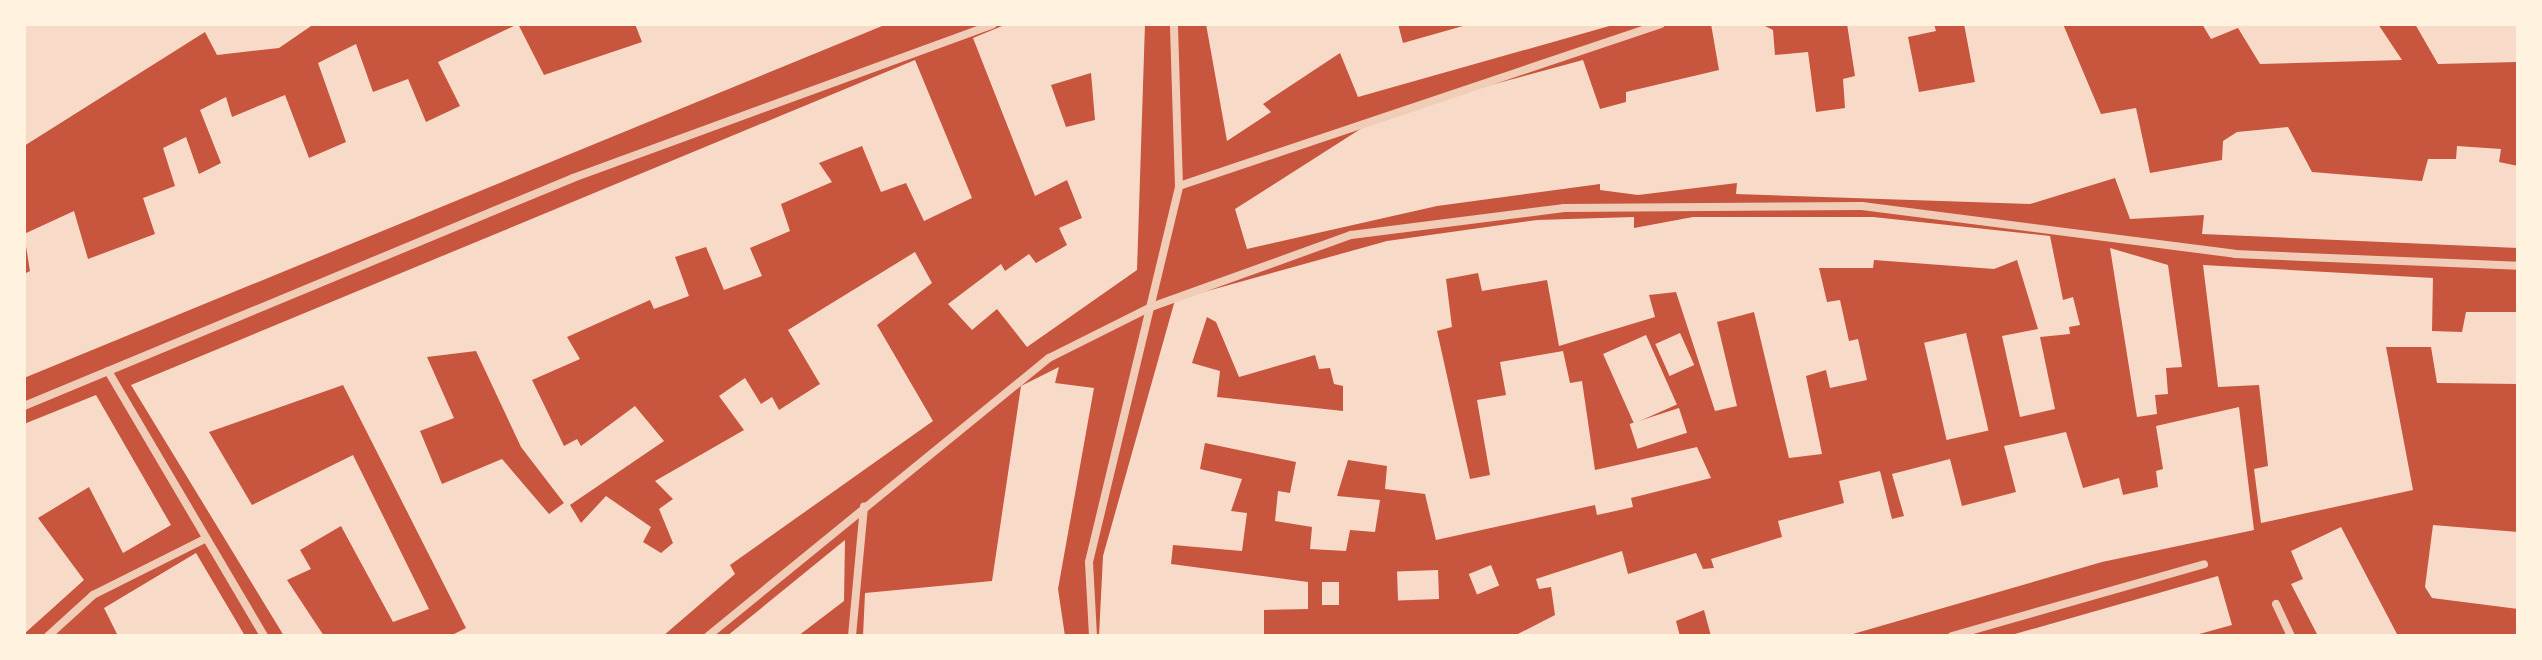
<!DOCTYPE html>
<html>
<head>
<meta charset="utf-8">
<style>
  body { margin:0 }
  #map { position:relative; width:2542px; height:660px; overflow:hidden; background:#c8553d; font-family:"Titillium Web",sans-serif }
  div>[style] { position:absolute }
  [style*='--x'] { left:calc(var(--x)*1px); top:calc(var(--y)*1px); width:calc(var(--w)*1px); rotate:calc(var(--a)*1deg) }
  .building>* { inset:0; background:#f7dbc8; transform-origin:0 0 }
  .minor>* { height:8px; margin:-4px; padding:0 4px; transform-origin:4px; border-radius:4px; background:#f1ccb7 }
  span { translate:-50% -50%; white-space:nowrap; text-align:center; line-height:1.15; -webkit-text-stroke:7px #fff3e0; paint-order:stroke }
  .frame { position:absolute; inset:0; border:26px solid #fff3e0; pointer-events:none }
</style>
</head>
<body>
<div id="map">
  <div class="building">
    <div style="clip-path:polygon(24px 24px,314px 24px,279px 48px,217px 55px,205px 32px,24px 146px)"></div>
    <div style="clip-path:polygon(518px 24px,544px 75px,642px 42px,635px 24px,887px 24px,24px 378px,24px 274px,30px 271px,24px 234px,74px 211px,88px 259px,155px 234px,143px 198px,175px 186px,163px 148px,186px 137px,199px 174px,221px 163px,200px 110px,226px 97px,232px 117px,285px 95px,309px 158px,346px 142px,318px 63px,356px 44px,373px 92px,408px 79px,426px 122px,460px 106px,438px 62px)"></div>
    <div style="clip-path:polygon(evenodd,1007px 24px,1145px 24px,1137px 270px,1027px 347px,997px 309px,972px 330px,948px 304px,1001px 264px,1005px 271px,1029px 254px,1036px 263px,1067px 245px,1059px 228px,1082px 218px,1067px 180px,1035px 196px,973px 38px,1007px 24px,1091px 73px,1095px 120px,1066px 127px,1051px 85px,1091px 73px)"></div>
    <div style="clip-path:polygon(1206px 24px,1398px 24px,1403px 43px,1470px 24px,1613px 25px,1358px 97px,1340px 53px,1263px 104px,1271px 112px,1227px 141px)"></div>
    <div style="clip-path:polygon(1711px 24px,1761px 24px,1773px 30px,1775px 55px,1808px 52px,1816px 112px,1845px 108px,1843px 79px,1855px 76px,1847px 24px,1934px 24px,1936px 31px,1908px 37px,1919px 92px,1975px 82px,1964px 24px,2063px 24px,2101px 114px,2136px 108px,2150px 173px,2222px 160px,2223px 141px,2237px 132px,2288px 127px,2312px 172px,2422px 181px,2428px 159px,2456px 159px,2457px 146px,2501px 149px,2499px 162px,2518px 166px,2518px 248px,2202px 234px,2204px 215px,2130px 219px,2115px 178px,2030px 204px,1736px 194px,1737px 183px,1638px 195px,1600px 190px,1600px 184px,1437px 206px,1247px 249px,1235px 209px,1384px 114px,1583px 60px,1600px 109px,1626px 102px,1626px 92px,1719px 70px)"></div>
    <div style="clip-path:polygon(2202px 24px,2378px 24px,2402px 60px,2260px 64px,2238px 28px,2211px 39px)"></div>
    <div style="clip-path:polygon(2415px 24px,2518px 24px,2518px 62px,2438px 64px)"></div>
    <div style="clip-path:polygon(evenodd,915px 60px,972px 198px,924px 221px,906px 183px,881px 192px,862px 146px,819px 163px,832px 182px,781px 204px,790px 231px,750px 248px,762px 276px,724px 290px,706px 247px,675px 257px,689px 296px,654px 309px,650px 300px,567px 337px,580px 359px,532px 380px,564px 446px,577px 439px,581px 446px,635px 406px,664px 441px,570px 505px,581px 523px,606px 496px,651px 527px,643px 542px,661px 553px,673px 543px,659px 509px,673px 499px,655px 481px,744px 430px,719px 396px,745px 378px,761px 404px,772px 397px,779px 410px,820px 384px,788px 330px,915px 252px,932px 283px,877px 325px,933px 421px,730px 565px,735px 574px,663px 636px,450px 636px,466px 628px,343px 385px,209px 432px,252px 505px,353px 455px,429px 609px,393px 622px,341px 526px,300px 550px,311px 569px,287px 580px,324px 636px,284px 636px,131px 385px,915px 60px,476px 351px,521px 447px,564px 503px,549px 514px,502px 459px,442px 484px,420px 431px,454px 418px,427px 357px,476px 351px)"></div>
    <div style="clip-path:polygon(evenodd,1634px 217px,1634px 228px,1693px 217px,1873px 217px,2050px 236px,2063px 300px,2073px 297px,2080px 325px,2069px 327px,2070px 334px,2040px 337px,2055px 409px,2020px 417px,2002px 336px,2038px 329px,2017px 260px,1994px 269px,1874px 260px,1873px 268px,1819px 268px,1827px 302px,1840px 300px,1849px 341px,1858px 339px,1867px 380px,1830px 388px,1826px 370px,1806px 376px,1822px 454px,1789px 458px,1754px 312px,1717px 322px,1737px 406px,1715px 411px,1676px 292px,1649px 295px,1655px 317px,1559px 346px,1547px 280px,1482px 291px,1478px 273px,1446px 279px,1452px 327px,1437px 331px,1470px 479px,1490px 475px,1477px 400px,1506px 395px,1500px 362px,1563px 351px,1570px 383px,1582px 381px,1595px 470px,1697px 447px,1711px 478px,1631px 498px,1633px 507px,1611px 512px,1597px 515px,1595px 505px,1436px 540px,1425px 494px,1385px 489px,1387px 466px,1348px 460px,1337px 496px,1380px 500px,1375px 532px,1350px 530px,1346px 551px,1310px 549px,1312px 527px,1275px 521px,1278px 491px,1290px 493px,1296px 462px,1205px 443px,1200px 469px,1242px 479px,1231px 511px,1247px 513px,1242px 551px,1173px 545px,1171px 564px,1308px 582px,1308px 609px,1264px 610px,1264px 636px,1099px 636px,1103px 556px,1175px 300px,1387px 241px,1537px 220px,1634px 217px,1207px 317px,1216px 322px,1239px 377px,1315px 355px,1319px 369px,1330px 368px,1334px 384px,1343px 386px,1343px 411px,1217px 397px,1220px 371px,1192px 363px,1207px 317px)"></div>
    <div style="clip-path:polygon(2110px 248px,2168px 265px,2182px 367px,2166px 368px,2168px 394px,2155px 395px,2157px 414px,2137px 417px)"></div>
    <div style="clip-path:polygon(2203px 265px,2433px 278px,2432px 331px,2462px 332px,2466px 312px,2518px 312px,2518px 384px,2437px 383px,2431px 347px,2386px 347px,2413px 490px,2261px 523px,2254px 469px,2268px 466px,2259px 385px,2218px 387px)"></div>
    <div style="left:1680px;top:333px;width:35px;height:27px;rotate:66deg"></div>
    <div style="left:1966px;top:333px;width:100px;height:43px;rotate:77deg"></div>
    <div style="left:1646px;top:335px;width:76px;height:47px;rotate:66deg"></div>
    <div style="clip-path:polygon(1059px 367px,1055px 383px,1094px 388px,1058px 589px,1065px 636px,863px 636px,865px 593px,992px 581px,1021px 386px)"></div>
    <div style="clip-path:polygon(96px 395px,171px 525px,123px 553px,89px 487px,38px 518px,84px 580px,24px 634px,24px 424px)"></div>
    <div style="clip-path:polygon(2239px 407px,2254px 530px,2102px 562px,1846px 636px,1711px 636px,1704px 610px,1676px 621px,1680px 636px,1514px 636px,1555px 615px,1551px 587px,1539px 589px,1536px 579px,1622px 551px,1628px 574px,1696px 553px,1703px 569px,1714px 568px,1711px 559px,1782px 537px,1778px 521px,1844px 503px,1839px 481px,1880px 471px,1892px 519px,1904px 516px,1892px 474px,1950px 459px,1962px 506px,2016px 492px,2004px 446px,2066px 432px,2083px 488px,2119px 478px,2123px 495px,2158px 487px,2156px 471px,2163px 469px,2156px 426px)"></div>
    <div style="left:1679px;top:408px;width:26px;height:52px;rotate:72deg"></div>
    <div style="clip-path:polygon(2433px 525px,2518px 532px,2518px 609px,2432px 598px,2425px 587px)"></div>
    <div style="clip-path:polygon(2341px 527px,2398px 636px,2318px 636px,2291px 584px,2303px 579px,2291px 551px)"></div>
    <div style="clip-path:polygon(845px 540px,844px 601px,798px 636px,727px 636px)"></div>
    <div style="clip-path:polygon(196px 553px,245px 636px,118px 636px,104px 608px)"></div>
    <div style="left:1491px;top:565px;width:22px;height:24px;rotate:68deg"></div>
    <div style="left:1438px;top:570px;width:29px;height:41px;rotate:88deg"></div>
    <div style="clip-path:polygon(2218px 576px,2232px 625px,2192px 636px,2008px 636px)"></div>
    <div style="left:1322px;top:582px;width:17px;height:23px"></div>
  </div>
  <div class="minor">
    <div style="--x:1179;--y:186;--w:508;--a:-18.58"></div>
    <div style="--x:108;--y:371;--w:308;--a:59.5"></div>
    <div style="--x:24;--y:406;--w:594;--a:-22.55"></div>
    <div style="--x:573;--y:178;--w:447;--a:-20.1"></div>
    <div style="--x:2276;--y:604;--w:35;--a:65"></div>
    <div style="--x:48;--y:636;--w:61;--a:-42.3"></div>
    <div style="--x:93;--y:595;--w:125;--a:-26.6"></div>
    <div style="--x:708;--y:636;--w:440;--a:-39.2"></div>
    <div style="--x:1049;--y:358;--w:114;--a:-26.6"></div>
    <div style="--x:1151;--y:307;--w:213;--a:-19.8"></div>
    <div style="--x:1351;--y:235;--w:215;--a:-7.2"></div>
    <div style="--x:1564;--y:208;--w:298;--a:-0.4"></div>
    <div style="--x:1862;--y:206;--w:376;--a:7.3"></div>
    <div style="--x:2235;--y:254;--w:283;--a:2.4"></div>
    <div style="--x:852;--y:636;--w:130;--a:-84.7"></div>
    <div style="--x:1093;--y:636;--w:74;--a:-93.1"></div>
    <div style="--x:1089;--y:562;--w:387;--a:-76.5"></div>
    <div style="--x:1179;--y:186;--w:162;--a:-91.8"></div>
    <div style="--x:1952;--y:636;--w:262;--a:-15.9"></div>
  </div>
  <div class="frame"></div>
</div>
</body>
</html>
